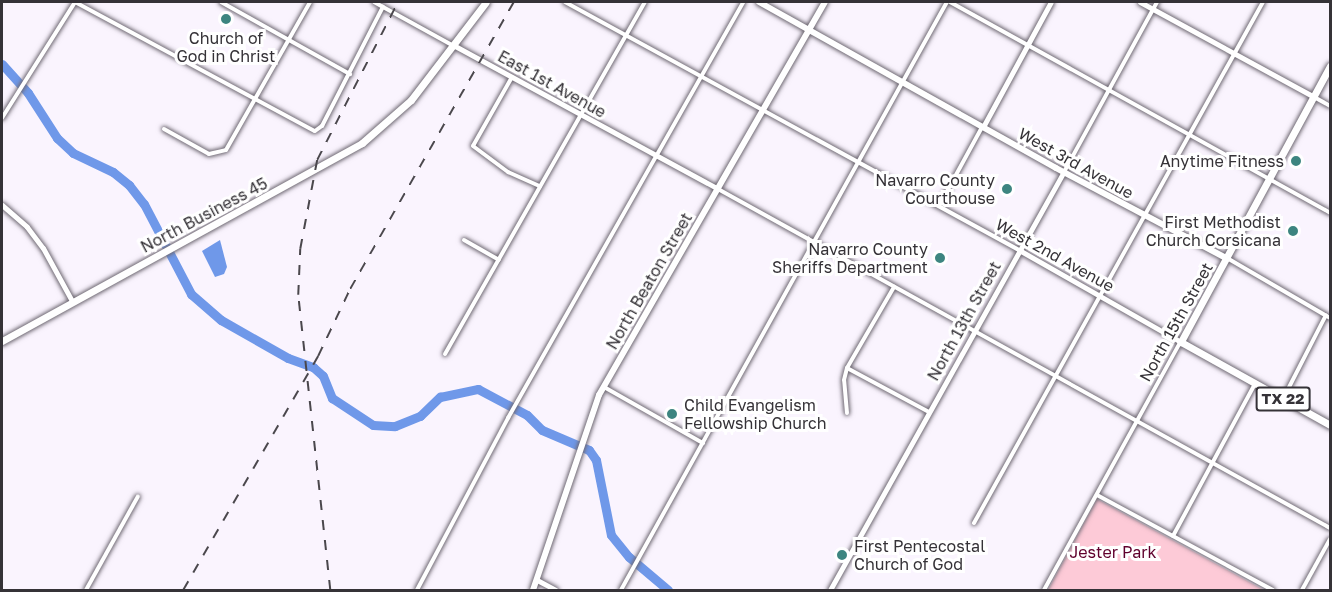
<!DOCTYPE html>
<html>
<head>
<meta charset="utf-8">
<style>
  body { margin:0 }
  #map { position:relative; width:1332px; height:592px; overflow:hidden; background:#faf4fe; font-family:"Golos Text",sans-serif }
  div>[style] { position:absolute }
  [style*='--x'] { left:calc(var(--x)*1px); top:calc(var(--y)*1px); width:calc(var(--w)*1px); rotate:calc(var(--a)*1deg) }
  .green>* { inset:0; background:#fdcad7 }
  .water>* { inset:0; background:#6f98e9 }
  .river>* { height:9px; margin:-4.5px; padding:0 4.5px; transform-origin:4.5px; border-radius:4.5px; background:#6f98e9 }
  .roads { filter:drop-shadow(0 0 2px #6f6973) drop-shadow(0 0 2px #6f6973) }
  .minor>* { height:4px; margin:-2px; padding:0 2px; transform-origin:2px; border-radius:2px; background:#fff }
  .tertiary>* { height:5px; margin:-2.5px; padding:0 2.5px; transform-origin:2.5px; border-radius:2.5px; background:#fff }
  .secondary>* { height:6px; margin:-3px; padding:0 3px; transform-origin:3px; border-radius:3px; background:#fff }
  .primary>* { height:7px; margin:-3.5px; padding:0 3.5px; transform-origin:3.5px; border-radius:3.5px; background:#fff }
  .rail>* { height:1.5px; margin-top:-0.75px; transform-origin:0; background:repeating-linear-gradient(90deg,#4a474c 0 10px,transparent 0 20px) }
  .dots>* { width:16px; height:16px; translate:-50% -50%; box-sizing:border-box; border:3px solid #fff; border-radius:50% }
  span { translate:-50% -50%; white-space:nowrap; text-align:center; line-height:1.15; -webkit-text-stroke:6px #fff; paint-order:stroke }
  .shield-label span { padding:2px 4px; background:#fff; border:2px solid; border-radius:4px; -webkit-text-stroke-width:0 }
  .shield-label { font-size:15px; color:#353237; font-weight:700 }
  .poi-label { font-size:16px; color:#353237 }
  .right { translate:-100% -50%; text-align:right }
  .left { translate:0 -50%; text-align:left }
  .street-label { font-size:16px; color:#353237 }
  .park-label { font-size:16px; color:#60002d }
  .frame { position:absolute; inset:0; border:3px solid #353237; pointer-events:none }
</style>
</head>
<body>
<div id="map">
  <div class="green">
    <div style="clip-path:polygon(1097px 499px,1264px 590px,1048px 590px)"></div>
  </div>
  <div class="water">
    <div style="clip-path:polygon(220px 240px,227px 267px,224px 274px,215px 277px,202px 251px)"></div>
  </div>
  <div class="river">
    <div style="--x:2;--y:64;--w:39;--a:48"></div>
    <div style="--x:28;--y:93;--w:54;--a:57.2"></div>
    <div style="--x:57;--y:138;--w:22;--a:43"></div>
    <div style="--x:73;--y:153;--w:44;--a:25.4"></div>
    <div style="--x:113;--y:172;--w:21;--a:39"></div>
    <div style="--x:129;--y:185;--w:24;--a:52"></div>
    <div style="--x:144;--y:204;--w:102;--a:62.4"></div>
    <div style="--x:191;--y:294;--w:40;--a:41"></div>
    <div style="--x:221;--y:320;--w:77;--a:29.6"></div>
    <div style="--x:288;--y:358;--w:27;--a:20"></div>
    <div style="--x:313;--y:367;--w:13;--a:42"></div>
    <div style="--x:323;--y:376;--w:24;--a:68"></div>
    <div style="--x:332;--y:398;--w:49;--a:33.4"></div>
    <div style="--x:373;--y:425;--w:22;--a:3"></div>
    <div style="--x:395;--y:426;--w:27;--a:-22"></div>
    <div style="--x:420;--y:416;--w:28;--a:-44"></div>
    <div style="--x:440;--y:397;--w:39;--a:-12"></div>
    <div style="--x:478;--y:389;--w:55;--a:28"></div>
    <div style="--x:527;--y:415;--w:21;--a:45"></div>
    <div style="--x:542;--y:430;--w:51;--a:23.1"></div>
    <div style="--x:589;--y:450;--w:12;--a:55"></div>
    <div style="--x:596;--y:460;--w:76;--a:78.7"></div>
    <div style="--x:611;--y:535;--w:28;--a:51"></div>
    <div style="--x:629;--y:557;--w:51;--a:40.2"></div>
  </div>
  <div class="roads">
    <div class="minor">
      <div style="--x:75;--y:2;--w:272;--a:28.3"></div>
      <div style="--x:315;--y:131;--w:9;--a:-36"></div>
      <div style="--x:322;--y:126;--w:134;--a:-62.9"></div>
      <div style="--x:221;--y:2;--w:148;--a:29.2"></div>
      <div style="--x:374;--y:2;--w:89;--a:28.9"></div>
      <div style="--x:565;--y:2;--w:517;--a:28.65"></div>
      <div style="--x:950;--y:2;--w:435;--a:29"></div>
      <div style="--x:512;--y:77;--w:79;--a:119.5"></div>
      <div style="--x:473;--y:146;--w:44;--a:36.6"></div>
      <div style="--x:508;--y:172;--w:35;--a:24"></div>
      <div style="--x:1314;--y:97;--w:18;--a:29"></div>
      <div style="--x:2;--y:118;--w:137;--a:-57.8"></div>
      <div style="--x:164;--y:129;--w:51;--a:29.1"></div>
      <div style="--x:209;--y:154;--w:17;--a:-13"></div>
      <div style="--x:226;--y:150;--w:170;--a:-60.4"></div>
      <div style="--x:1064;--y:172;--w:194;--a:-61.3"></div>
      <div style="--x:718;--y:189;--w:700;--a:28.98"></div>
      <div style="--x:939;--y:206;--w:90;--a:-61.4"></div>
      <div style="--x:464;--y:240;--w:40;--a:29.7"></div>
      <div style="--x:1227;--y:258;--w:119;--a:30.2"></div>
      <div style="--x:445;--y:354;--w:405;--a:-60.4"></div>
      <div style="--x:847;--y:368;--w:93;--a:28.2"></div>
      <div style="--x:604;--y:387;--w:114;--a:29.5"></div>
      <div style="--x:1283;--y:399;--w:94;--a:-62.9"></div>
      <div style="--x:847;--y:413;--w:33;--a:-95"></div>
      <div style="--x:844;--y:380;--w:12;--a:-76"></div>
      <div style="--x:847;--y:368;--w:94;--a:-59.9"></div>
      <div style="--x:1097;--y:495;--w:200;--a:28.4"></div>
      <div style="--x:974;--y:523;--w:596;--a:-60.98"></div>
      <div style="--x:1173;--y:536;--w:173;--a:-61.7"></div>
      <div style="--x:86;--y:590;--w:107;--a:-61"></div>
      <div style="--x:417;--y:590;--w:195;--a:-62.1"></div>
      <div style="--x:508;--y:418;--w:478;--a:-60.5"></div>
      <div style="--x:621;--y:590;--w:672;--a:-61"></div>
      <div style="--x:1044;--y:590;--w:282;--a:-61.2"></div>
      <div style="--x:1302;--y:590;--w:58;--a:-61.2"></div>
    </div>
    <div class="tertiary">
      <div style="--x:1140;--y:2;--w:198;--a:28.6"></div>
      <div style="--x:455;--y:46;--w:299;--a:28.5"></div>
      <div style="--x:983;--y:127;--w:142;--a:-61.5"></div>
      <div style="--x:2;--y:205;--w:33;--a:41"></div>
      <div style="--x:27;--y:227;--w:26;--a:53"></div>
      <div style="--x:43;--y:248;--w:60;--a:61.3"></div>
      <div style="--x:1019;--y:250;--w:186;--a:29.6"></div>
      <div style="--x:537;--y:580;--w:21;--a:28"></div>
      <div style="--x:830;--y:590;--w:479;--a:-60.8"></div>
    </div>
    <div class="secondary">
      <div style="--x:759;--y:2;--w:340;--a:29.2"></div>
      <div style="--x:1056;--y:168;--w:192;--a:27.9"></div>
      <div style="--x:533;--y:590;--w:206;--a:-71.3"></div>
      <div style="--x:599;--y:395;--w:453;--a:-60.1"></div>
    </div>
    <div class="primary">
      <div style="--x:1330;--y:66;--w:314;--a:118.4"></div>
      <div style="--x:1181;--y:342;--w:171;--a:29.1"></div>
      <div style="--x:2;--y:341;--w:411;--a:-28.8"></div>
      <div style="--x:362;--y:143;--w:65;--a:-41.3"></div>
      <div style="--x:411;--y:100;--w:123;--a:-52.6"></div>
    </div>
  </div>
  <div class="rail">
    <div style="--x:183;--y:590;--w:270;--a:-60"></div>
    <div style="--x:318;--y:356;--w:74;--a:-64.5"></div>
    <div style="--x:350;--y:289;--w:331;--a:-60.3"></div>
    <div style="--x:330;--y:590;--w:297;--a:-96.2"></div>
    <div style="--x:298;--y:295;--w:46;--a:-87.5"></div>
    <div style="--x:300;--y:249;--w:91;--a:-79.2"></div>
    <div style="--x:317;--y:160;--w:178;--a:-62.9"></div>
  </div>
  <div class="dots">
    <div style="left:226px;top:19px;background:#3d8580"></div>
    <div style="left:1296px;top:161px;background:#3d8580"></div>
    <div style="left:1007px;top:189px;background:#3d8580"></div>
    <div style="left:1293px;top:231px;background:#3d8580"></div>
    <div style="left:940px;top:258px;background:#3d8580"></div>
    <div style="left:672px;top:414px;background:#3d8580"></div>
    <div style="left:842px;top:555px;background:#3d8580"></div>
  </div>
  <div class="shield-label">
    <span style="left:1283px;top:399px">TX 22</span>
  </div>
  <div class="poi-label">
    <span style="left:226px;top:47px">Church of<br>God in Christ</span>
    <span class="right" style="left:1284px;top:161px">Anytime Fitness</span>
    <span class="right" style="left:995px;top:189px">Navarro County<br>Courthouse</span>
    <span class="right" style="left:1281px;top:231px">First Methodist<br>Church Corsicana</span>
    <span class="right" style="left:928px;top:258px">Navarro County<br>Sheriffs Department</span>
    <span class="left" style="left:684px;top:414px">Child Evangelism<br>Fellowship Church</span>
    <span class="left" style="left:854px;top:555px">First Pentecostal<br>Church of God</span>
  </div>
  <div class="street-label">
    <span style="left:552px;top:84px;rotate:29deg">East 1st Avenue</span>
    <span style="left:1076px;top:163px;rotate:29deg">West 3rd Avenue</span>
    <span style="left:204px;top:215px;rotate:-28deg">North Business 45</span>
    <span style="left:1055px;top:255px;rotate:29deg">West 2nd Avenue</span>
    <span style="left:649px;top:281px;rotate:-60deg">North Beaton Street</span>
    <span style="left:964px;top:321px;rotate:-61deg">North 13th Street</span>
    <span style="left:1176px;top:322px;rotate:-61deg">North 15th Street</span>
  </div>
  <div class="park-label">
    <span style="left:1113px;top:552px">Jester Park</span>
  </div>
  <div class="frame"></div>
</div>
</body>
</html>
